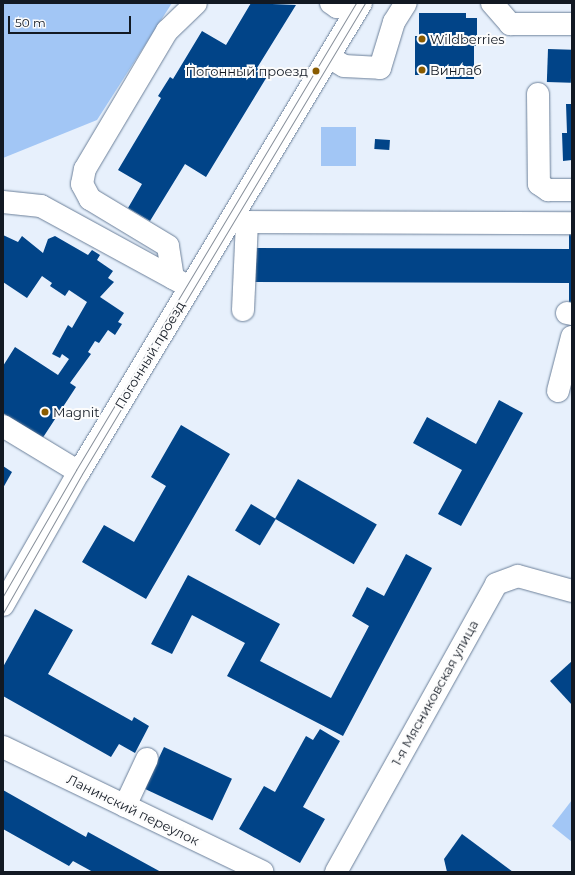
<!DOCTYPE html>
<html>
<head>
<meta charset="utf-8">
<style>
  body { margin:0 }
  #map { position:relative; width:575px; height:875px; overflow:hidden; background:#e7f0fc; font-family:Montserrat,sans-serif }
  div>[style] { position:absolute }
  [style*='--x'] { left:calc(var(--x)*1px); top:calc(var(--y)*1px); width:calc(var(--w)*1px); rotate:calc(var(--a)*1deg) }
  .green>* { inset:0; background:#a2c6f5; transform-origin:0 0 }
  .building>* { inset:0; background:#014488; transform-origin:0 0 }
  .roads { filter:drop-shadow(0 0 1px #6c809a) drop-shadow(0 0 1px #6c809a) }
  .minor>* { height:22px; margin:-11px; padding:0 11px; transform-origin:11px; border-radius:11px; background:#fff }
  .tram>* { height:1px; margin:-0.5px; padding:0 0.5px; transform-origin:0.5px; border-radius:0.5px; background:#878f9a }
  .dots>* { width:11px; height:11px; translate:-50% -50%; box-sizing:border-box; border:2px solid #fcfcfc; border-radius:50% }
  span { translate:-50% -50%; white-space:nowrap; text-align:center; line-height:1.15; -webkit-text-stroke:4px #fcfcfc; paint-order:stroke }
  .poi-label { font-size:13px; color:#121923 }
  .left { translate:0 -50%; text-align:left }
  .right { translate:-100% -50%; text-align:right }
  .street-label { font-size:13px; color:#121923 }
  .frame { position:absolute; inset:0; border:4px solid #121923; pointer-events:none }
  .scale { position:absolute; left:8px; top:16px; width:123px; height:18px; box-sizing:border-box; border:2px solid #121923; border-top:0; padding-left:5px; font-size:12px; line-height:14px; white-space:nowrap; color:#121923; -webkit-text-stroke:3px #fcfcfc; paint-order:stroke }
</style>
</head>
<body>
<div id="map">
  <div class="green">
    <div style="clip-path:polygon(3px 3px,172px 3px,97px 120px,3px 158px)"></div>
    <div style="left:321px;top:127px;width:35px;height:39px"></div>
    <div style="clip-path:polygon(572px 800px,572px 842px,552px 826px)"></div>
  </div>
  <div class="building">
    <div style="clip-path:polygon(251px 3px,296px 5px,257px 68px,268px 75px,206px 177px,185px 164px,150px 221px,128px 208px,142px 184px,118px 170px,161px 98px,158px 96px,170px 77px,173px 79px,202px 31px,226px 45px)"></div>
    <div style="clip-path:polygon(419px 13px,466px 13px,466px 18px,477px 18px,477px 46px,474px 46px,474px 79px,446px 79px,446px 75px,415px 75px,415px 36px,419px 36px)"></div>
    <div style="left:548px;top:49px;width:24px;height:33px;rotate:2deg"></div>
    <div style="clip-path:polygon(566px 104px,572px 104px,572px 160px,563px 161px,562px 133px,567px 133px)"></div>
    <div style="left:375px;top:139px;width:15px;height:10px;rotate:4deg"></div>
    <div style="clip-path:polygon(569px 233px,572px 233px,572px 306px,569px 306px,569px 283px,251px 282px,251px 248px,569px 249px)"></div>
    <div style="clip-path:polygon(3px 235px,18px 242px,22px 236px,43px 253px,48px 239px,55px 236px,88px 255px,92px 250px,100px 255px,97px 260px,113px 271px,108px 278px,114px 282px,100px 297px,124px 313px,118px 322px,122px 324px,115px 335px,108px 330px,99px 343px,95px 341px,88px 352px,91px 354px,70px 383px,76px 387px,42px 439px,3px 413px,3px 366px,15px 347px,58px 375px,69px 359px,62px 354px,60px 358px,52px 354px,68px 325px,72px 328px,87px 302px,69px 290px,65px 296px,50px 286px,52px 283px,42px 276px,27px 298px,3px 282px)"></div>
    <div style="clip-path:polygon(499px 400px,523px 413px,461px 526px,438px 514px,462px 470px,413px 443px,427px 417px,476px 444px)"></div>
    <div style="clip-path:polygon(181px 425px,230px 454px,146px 599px,82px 562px,104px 525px,134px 542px,166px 486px,151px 477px)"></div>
    <div style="clip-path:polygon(3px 466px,12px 472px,3px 488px)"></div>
    <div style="left:298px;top:479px;width:91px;height:46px;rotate:30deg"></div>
    <div style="left:251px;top:504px;width:29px;height:31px;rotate:31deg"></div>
    <div style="clip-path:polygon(406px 554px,432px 568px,343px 736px,227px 676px,245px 643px,192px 615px,172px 654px,151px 644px,188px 575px,280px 624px,260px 661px,331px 698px,369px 626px,352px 616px,367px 587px,384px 596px)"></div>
    <div style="clip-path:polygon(35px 609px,73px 630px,48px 674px,132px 721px,134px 717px,149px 726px,135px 753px,119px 744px,111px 757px,3px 696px,3px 667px)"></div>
    <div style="clip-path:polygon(572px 661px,572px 705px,550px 681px)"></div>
    <div style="clip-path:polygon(320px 729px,340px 741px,303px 807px,325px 819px,300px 863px,239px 829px,264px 786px,275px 792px,306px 736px,313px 740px)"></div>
    <div style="left:164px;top:747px;width:75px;height:46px;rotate:25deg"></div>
    <div style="clip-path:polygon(3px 790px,86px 837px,88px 832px,161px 872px,93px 872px,73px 861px,69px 866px,3px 829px)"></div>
    <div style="clip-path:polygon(462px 834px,513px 872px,447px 872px,444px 859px)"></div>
  </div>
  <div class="roads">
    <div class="minor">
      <div style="--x:331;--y:3;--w:7;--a:34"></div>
      <div style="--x:337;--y:7;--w:20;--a:6"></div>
      <div style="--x:492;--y:3;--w:28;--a:49"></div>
      <div style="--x:510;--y:24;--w:62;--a:0"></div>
      <div style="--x:329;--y:57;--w:17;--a:31"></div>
      <div style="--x:344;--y:66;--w:36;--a:3"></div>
      <div style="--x:380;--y:68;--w:48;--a:-73.1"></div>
      <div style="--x:394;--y:22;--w:22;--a:-58"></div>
      <div style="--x:538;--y:94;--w:90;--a:89.4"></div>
      <div style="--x:539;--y:184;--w:11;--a:34"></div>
      <div style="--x:548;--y:190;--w:24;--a:0"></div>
      <div style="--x:3;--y:202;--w:38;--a:6"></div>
      <div style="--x:41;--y:206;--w:161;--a:28.6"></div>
      <div style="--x:173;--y:278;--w:32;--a:-99"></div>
      <div style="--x:168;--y:246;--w:91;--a:-148.9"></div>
      <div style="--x:90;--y:199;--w:17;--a:-118"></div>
      <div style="--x:82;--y:184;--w:15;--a:-79"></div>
      <div style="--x:85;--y:169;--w:161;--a:-59.3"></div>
      <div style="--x:167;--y:31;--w:40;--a:-44"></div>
      <div style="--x:243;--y:310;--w:88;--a:-87.4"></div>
      <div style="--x:247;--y:222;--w:325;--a:0.2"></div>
      <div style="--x:567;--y:313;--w:5;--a:11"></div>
      <div style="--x:558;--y:391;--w:56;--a:-75.5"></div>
      <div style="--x:3;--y:426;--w:89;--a:31.2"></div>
      <div style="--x:3;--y:605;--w:153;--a:-60.3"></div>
      <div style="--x:79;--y:472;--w:547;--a:-58.98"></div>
      <div style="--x:3;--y:747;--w:288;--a:25.7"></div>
      <div style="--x:125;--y:806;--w:52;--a:-64.9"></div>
      <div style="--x:336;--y:872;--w:329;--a:-60.9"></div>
      <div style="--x:496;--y:584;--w:23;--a:-20"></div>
      <div style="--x:518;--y:576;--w:56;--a:15.5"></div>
    </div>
  </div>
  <div class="tram">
    <div style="--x:3;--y:596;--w:146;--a:-59.9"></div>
    <div style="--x:76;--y:470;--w:545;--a:-59.05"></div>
    <div style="--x:3;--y:613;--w:160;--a:-60.4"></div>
    <div style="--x:82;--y:474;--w:549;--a:-59"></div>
  </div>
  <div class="dots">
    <div style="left:422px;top:39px;background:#895b00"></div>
    <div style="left:422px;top:70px;background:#895b00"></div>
    <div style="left:316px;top:71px;background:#895b00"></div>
    <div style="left:45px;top:412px;background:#895b00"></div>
  </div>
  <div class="poi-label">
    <span class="left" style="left:430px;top:39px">Wildberries</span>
    <span class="left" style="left:430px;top:70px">Винлаб</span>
    <span class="right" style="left:308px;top:71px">Погонный проезд</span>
    <span class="left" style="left:53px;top:412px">Magnit</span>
  </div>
  <div class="street-label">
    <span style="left:150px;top:355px;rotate:-59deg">Погонный проезд</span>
    <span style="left:435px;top:693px;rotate:-61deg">1-я Мясниковская улица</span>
    <span style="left:133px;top:810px;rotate:26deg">Ланинский переулок</span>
  </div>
  <div class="frame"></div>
  <div class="scale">50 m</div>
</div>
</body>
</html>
